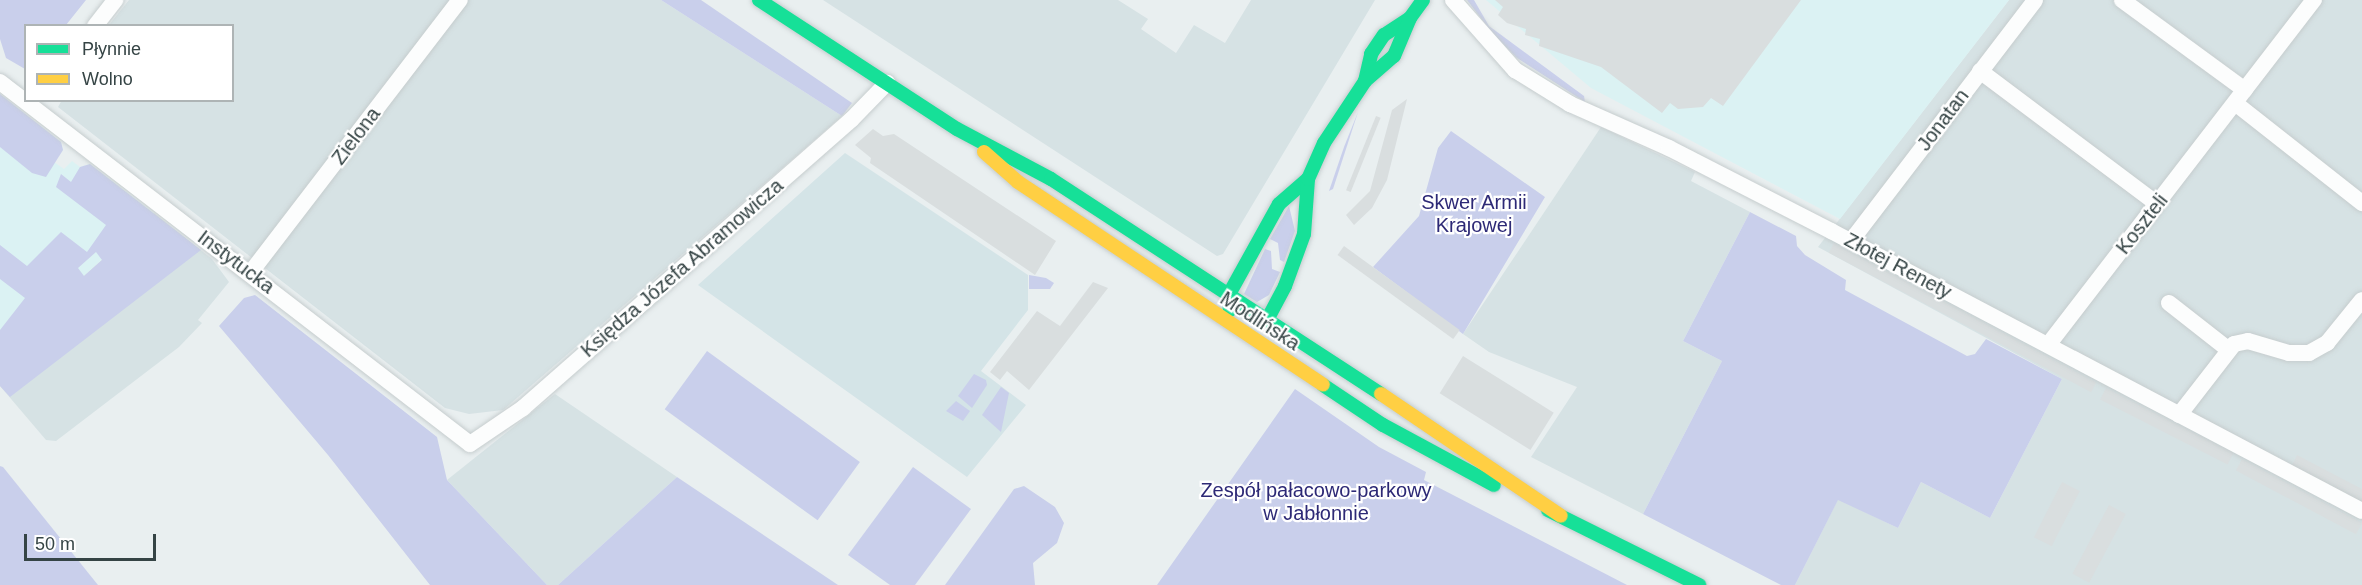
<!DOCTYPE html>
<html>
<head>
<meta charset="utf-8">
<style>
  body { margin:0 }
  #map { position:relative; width:2362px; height:585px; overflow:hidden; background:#e9eff0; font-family:Arial,sans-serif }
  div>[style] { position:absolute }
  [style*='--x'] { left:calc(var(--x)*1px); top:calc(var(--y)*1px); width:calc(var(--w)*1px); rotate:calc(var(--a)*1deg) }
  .residential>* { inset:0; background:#d6e2e4 }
  .commercial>* { inset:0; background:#dbf2f3 }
  .education>* { inset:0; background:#d4e4e7 }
  .green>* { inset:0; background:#c9cfeb; transform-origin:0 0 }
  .parking>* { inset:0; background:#d9dedf; transform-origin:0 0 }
  .roads { filter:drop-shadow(0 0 2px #c6cdce) drop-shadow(0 0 2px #c6cdce) }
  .street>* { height:16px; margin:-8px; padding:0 8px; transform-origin:8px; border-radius:8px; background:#fcfdfd }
  .fast>* { height:14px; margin:-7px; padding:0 7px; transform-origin:7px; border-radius:7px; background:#16e098 }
  .slow>* { height:14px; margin:-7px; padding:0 7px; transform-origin:7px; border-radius:7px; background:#ffcf43 }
  span { translate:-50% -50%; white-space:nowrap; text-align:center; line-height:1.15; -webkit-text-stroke:4.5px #fff; paint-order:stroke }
  .street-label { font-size:20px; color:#354445 }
  .park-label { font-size:20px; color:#2d2976 }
  .legend { position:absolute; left:24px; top:24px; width:210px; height:78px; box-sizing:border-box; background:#fff; border:2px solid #aeb4b5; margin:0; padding:8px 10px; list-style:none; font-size:18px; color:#354445 }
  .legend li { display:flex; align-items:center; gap:12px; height:30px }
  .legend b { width:30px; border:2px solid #aeb4b5 }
  .scale { position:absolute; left:24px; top:534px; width:132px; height:27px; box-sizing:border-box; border:3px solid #354445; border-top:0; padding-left:8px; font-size:18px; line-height:21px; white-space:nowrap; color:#354445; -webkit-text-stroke:4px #fff; paint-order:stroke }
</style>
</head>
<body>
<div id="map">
  <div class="residential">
    <div style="clip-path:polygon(129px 0,661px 0,842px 116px,503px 410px,469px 414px,445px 408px,58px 107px,62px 100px,232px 100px,232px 26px,109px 25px)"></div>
    <div style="clip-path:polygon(823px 0,1118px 0,1148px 19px,1141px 29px,1176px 53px,1194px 25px,1225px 43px,1251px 0,1375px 0,1223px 254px,1217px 256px)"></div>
    <div style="clip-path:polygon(2009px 0,2362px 0,2362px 585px,1795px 585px,1838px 499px,1898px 528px,1921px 482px,1990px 518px,2062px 379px,1818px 247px)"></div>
    <div style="clip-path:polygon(1601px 127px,1695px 172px,1691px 181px,1750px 212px,1683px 341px,1722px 361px,1643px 514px,1531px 457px,1577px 387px,1489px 352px,1463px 334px)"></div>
    <div style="clip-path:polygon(154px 213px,212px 259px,229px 282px,198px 320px,202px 323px,179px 347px,56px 441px,46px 440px,0 386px,0 351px)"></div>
    <div style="clip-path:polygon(555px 394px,677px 477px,558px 585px,547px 585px,447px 480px)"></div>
  </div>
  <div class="commercial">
    <div style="clip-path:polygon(1486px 0,2009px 0,1840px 219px,1591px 88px)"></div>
    <div style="clip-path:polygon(0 94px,61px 142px,63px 150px,54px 162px,64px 169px,72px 161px,80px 167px,90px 164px,154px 213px,0 351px)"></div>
  </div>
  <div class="education">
    <div style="clip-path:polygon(845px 153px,1028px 275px,1028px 310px,981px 371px,1026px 405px,967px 477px,698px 285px)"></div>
  </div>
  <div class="green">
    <div style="clip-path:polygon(0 0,86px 0,66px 25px,26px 26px,25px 69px,6px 58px,0 39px)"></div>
    <div style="clip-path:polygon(661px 0,701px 0,852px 103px,842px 116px)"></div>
    <div style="clip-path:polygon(1467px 0,1474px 0,1489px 26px,1584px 96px,1585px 102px,1517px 58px,1493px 34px)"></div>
    <div style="clip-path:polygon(0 94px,61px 142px,63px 150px,46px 177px,32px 173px,0 147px)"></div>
    <div style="clip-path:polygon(1358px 112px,1333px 189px,1329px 191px,1344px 147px)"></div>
    <div style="clip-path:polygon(1451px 131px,1545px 197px,1463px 334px,1373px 267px,1419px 216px,1438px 148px)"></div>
    <div style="clip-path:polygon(evenodd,90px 164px,201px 250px,10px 397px,0 386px,0 330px,25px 298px,0 279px,0 245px,27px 266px,61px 232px,87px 252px,106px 225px,56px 187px,61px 174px,71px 182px,80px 167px,90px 164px,96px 252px,102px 260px,84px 276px,78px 268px,96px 252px)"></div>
    <div style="clip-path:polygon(1289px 206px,1295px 231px,1284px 262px,1280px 260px,1278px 243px,1270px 239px)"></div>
    <div style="clip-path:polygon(1750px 212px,1796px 236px,1797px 246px,1805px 255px,1846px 280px,1845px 290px,1967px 356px,1975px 354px,1986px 339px,2062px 379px,1990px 518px,1921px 482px,1898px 528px,1838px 500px,1795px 585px,1781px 585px,1643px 514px,1722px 361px,1683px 341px)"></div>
    <div style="clip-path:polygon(1265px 249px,1271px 251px,1272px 269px,1280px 272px,1269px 295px,1257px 302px,1244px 294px)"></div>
    <div style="clip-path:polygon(1029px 275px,1046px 278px,1054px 283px,1050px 289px,1029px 289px)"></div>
    <div style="clip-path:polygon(255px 295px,437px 437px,447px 480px,547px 585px,430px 585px,328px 455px,219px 326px,244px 298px)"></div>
    <div style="left:707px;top:351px;width:189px;height:72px;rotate:36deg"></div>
    <div style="clip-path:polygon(974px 374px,986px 380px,987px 385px,972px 408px,958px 396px)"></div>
    <div style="clip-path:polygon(1001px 387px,1009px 393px,1001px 432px,982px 415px)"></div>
    <div style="clip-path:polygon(1295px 389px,1379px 447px,1426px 472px,1424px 480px,1627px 585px,1157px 585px)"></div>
    <div style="clip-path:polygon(956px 401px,970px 411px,963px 421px,946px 411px)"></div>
    <div style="clip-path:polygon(0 466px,3px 467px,98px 585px,0 585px)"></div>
    <div style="clip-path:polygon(913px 467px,971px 509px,915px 585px,890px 585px,848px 555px)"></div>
    <div style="clip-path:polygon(677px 477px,838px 585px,558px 585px)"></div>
    <div style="clip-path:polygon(1024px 486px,1055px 507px,1064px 523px,1057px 543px,1033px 563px,1035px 585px,945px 585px,1014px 489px)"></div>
  </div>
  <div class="parking">
    <div style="clip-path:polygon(1495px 0,1801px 0,1723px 106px,1711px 98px,1703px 107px,1678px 109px,1670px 103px,1662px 113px,1601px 67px,1539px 46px,1540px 39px,1525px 35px,1526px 29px,1507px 23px,1498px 15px,1503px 7px)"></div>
    <div style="clip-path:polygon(1407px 99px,1387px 180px,1372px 208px,1354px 225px,1346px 215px,1370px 191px,1392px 110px)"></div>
    <div style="left:1376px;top:116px;width:5px;height:80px;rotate:22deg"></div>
    <div style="clip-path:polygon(873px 129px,883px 136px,894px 134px,1056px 241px,1035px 275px,870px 163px,871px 158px,855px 145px)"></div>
    <div style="left:1834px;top:243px;width:297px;height:11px;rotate:28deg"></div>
    <div style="left:1344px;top:246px;width:143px;height:11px;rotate:36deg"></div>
    <div style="clip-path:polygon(1093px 282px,1108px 288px,1029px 390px,1007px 371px,1000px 380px,990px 372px,1037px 311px,1060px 326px)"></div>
    <div style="left:1463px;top:356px;width:107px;height:44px;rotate:32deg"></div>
    <div style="left:2106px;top:388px;width:143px;height:13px;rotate:27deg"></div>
    <div style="clip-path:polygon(2297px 455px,2362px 489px,2362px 503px,2291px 467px)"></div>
    <div style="left:2242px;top:459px;width:136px;height:13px;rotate:28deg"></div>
    <div style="left:2062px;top:482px;width:20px;height:62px;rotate:27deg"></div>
    <div style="left:2109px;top:505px;width:19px;height:78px;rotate:28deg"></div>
  </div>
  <div class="roads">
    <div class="street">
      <div style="--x:1453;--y:0;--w:94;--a:48.5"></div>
      <div style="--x:1515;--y:70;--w:65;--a:31.7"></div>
      <div style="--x:1570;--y:104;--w:108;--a:24"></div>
      <div style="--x:1669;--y:148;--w:182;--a:27.1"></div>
      <div style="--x:1831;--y:231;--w:600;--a:27.8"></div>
      <div style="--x:2122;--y:0;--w:152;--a:36.2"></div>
      <div style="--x:95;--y:26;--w:33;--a:-52"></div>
      <div style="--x:1980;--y:71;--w:221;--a:36.9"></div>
      <div style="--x:0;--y:82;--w:593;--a:37.6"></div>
      <div style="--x:470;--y:444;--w:64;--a:-34.2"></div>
      <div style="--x:523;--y:408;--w:436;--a:-41.3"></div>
      <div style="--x:851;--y:120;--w:52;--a:-45.8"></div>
      <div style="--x:2235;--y:103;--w:162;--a:38.2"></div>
      <div style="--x:1851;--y:241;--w:303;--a:-52.6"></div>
      <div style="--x:251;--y:272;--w:343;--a:-52.5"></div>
      <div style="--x:2169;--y:303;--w:76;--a:38.1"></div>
      <div style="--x:2048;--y:345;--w:436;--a:-52.4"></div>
      <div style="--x:2179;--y:415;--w:90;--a:-52.2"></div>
      <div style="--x:2234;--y:344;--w:14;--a:-12"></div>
      <div style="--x:2248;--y:341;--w:43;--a:16.3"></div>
      <div style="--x:2289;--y:353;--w:20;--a:0"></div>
      <div style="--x:2309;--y:353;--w:21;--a:-29"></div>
      <div style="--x:2327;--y:343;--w:55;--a:-50.9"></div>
    </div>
    <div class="fast">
      <div style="--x:759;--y:0;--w:236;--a:33.1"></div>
      <div style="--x:957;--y:129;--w:106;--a:28"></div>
      <div style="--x:1051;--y:179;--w:394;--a:33.1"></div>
      <div style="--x:1365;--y:81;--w:28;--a:-77"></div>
      <div style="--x:1371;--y:54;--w:23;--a:-56"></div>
      <div style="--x:1384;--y:35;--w:31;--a:-33"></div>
      <div style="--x:1410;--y:18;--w:22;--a:-54"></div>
      <div style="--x:1230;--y:310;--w:14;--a:-98"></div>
      <div style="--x:1228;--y:296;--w:105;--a:-61"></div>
      <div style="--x:1279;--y:204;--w:38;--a:-41"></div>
      <div style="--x:1267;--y:320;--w:38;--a:-62"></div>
      <div style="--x:1285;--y:286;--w:55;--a:-69.9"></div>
      <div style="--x:1304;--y:234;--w:55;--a:-85.8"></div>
      <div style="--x:1308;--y:179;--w:39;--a:-66"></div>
      <div style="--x:1324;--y:143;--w:74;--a:-56.5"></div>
      <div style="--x:1365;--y:81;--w:38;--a:-41"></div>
      <div style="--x:1394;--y:56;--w:41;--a:-67.2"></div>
      <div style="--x:1323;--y:385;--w:72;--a:33.7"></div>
      <div style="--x:1383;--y:425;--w:126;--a:28.4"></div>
      <div style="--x:1548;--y:510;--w:169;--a:26.4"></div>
    </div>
    <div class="slow">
      <div style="--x:984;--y:152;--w:45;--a:41.4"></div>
      <div style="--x:1018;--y:182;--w:366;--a:33.6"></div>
      <div style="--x:1381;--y:394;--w:217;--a:34.1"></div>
    </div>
  </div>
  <div class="street-label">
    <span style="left:1943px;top:120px;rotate:-53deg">Jonatan</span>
    <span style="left:356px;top:136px;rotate:-53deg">Zielona</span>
    <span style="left:2142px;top:224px;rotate:-52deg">Koszteli</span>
    <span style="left:236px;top:262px;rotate:37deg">Instytucka</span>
    <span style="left:1898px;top:266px;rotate:28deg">Złotej Renety</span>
    <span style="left:682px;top:268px;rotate:-41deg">Księdza Józefa Abramowicza</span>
    <span style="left:1260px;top:321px;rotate:33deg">Modlińska</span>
  </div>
  <div class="park-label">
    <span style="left:1474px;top:214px">Skwer Armii<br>Krajowej</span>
    <span style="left:1316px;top:502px">Zespół pałacowo-parkowy<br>w Jabłonnie</span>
  </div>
  <ul class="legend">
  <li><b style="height:8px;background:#16e098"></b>Płynnie</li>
  <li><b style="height:8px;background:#ffcf43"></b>Wolno</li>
  </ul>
  <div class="scale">50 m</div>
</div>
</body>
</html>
